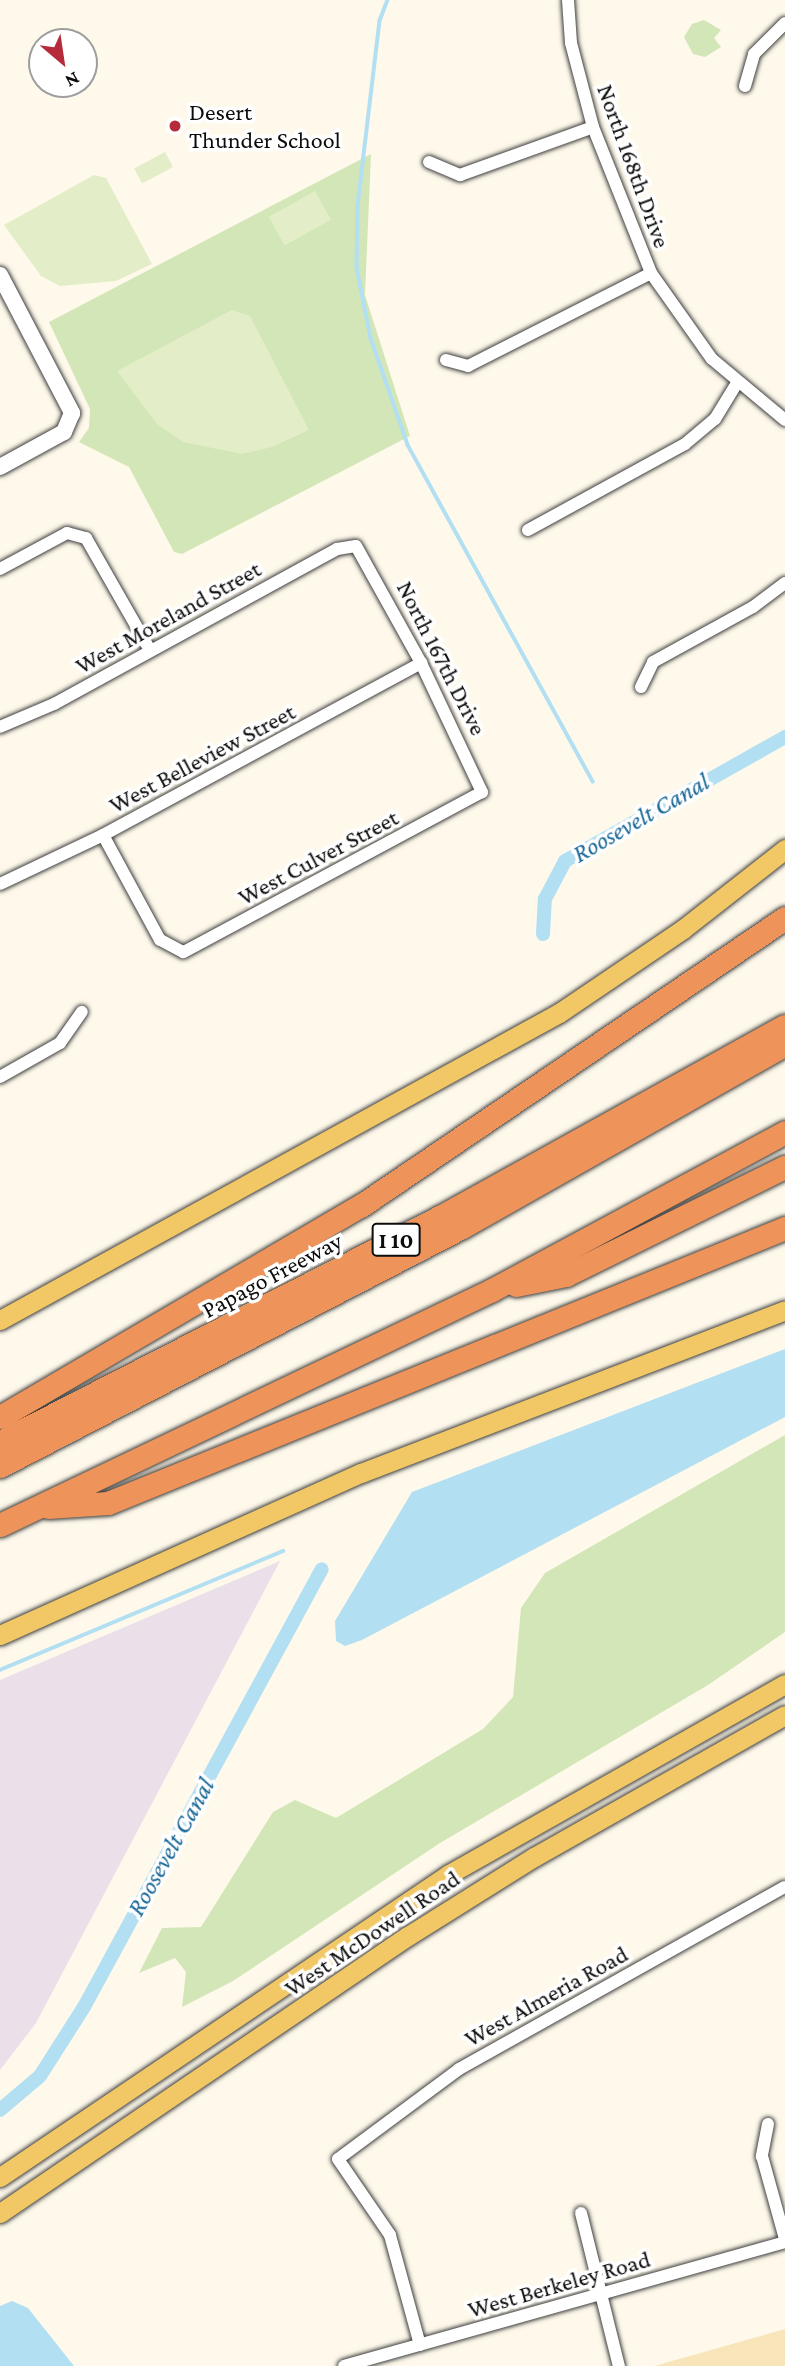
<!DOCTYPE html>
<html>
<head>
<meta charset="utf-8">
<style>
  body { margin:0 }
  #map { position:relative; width:785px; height:2366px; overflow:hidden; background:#fef9eb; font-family:"Crimson Pro",serif }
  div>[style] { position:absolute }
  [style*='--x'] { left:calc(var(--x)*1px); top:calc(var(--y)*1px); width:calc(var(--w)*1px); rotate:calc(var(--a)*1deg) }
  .industrial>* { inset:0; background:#e9e0ea }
  .green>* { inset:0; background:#d3e6b7 }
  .sand>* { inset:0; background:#f8e6ba }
  .pitch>* { inset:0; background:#e3eec8; transform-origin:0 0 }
  .water>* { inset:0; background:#b3dff3 }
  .stream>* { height:3.5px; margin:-1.75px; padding:0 1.75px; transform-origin:1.75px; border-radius:1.75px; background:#b3dff3 }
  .canal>* { height:14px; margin:-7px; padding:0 7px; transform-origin:7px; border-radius:7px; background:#b3dff3 }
  .roads { filter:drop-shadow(0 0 2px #3f3f3f) drop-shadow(0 0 2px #3f3f3f) }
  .minor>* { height:12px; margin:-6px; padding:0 6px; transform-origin:6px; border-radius:6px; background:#fff }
  .tertiary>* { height:16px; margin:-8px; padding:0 8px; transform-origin:8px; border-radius:8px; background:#fff }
  .primary>* { height:19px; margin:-9.5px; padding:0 9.5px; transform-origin:9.5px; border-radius:9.5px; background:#f2c867 }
  .motorway>* { height:23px; margin:-11.5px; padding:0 11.5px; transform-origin:11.5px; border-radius:11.5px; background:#ee945a }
  .dots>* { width:19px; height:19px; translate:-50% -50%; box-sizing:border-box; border:4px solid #fff; border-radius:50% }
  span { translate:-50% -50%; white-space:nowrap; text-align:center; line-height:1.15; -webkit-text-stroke:7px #fff; paint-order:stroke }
  .shield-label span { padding:2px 5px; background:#fff; border:2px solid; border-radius:5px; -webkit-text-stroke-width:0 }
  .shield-label { font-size:23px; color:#0c0c0c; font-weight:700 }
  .poi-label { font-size:24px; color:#0c0c0c }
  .left { translate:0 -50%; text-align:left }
  .street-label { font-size:24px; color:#0c0c0c }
  .water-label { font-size:26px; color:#1b6997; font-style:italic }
  .north { position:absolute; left:28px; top:28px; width:70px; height:70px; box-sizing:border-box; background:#fff; border:2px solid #9e9e9e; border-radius:50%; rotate:151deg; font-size:19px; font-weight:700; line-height:28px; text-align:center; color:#0c0c0c }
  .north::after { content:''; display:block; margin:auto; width:24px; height:32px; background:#b52b3a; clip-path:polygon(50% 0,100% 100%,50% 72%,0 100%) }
</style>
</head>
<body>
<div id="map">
  <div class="industrial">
    <div style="clip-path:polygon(280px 1561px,36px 2023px,0 2070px,0 1680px)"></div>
  </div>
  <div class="green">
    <div style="clip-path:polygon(704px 20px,721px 30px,714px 38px,721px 47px,705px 57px,693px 54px,684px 37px,692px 24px)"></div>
    <div style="clip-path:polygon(371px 154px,365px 295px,410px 436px,182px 554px,174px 552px,129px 467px,79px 442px,89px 428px,90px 409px,49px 322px)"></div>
    <div style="clip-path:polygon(785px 1435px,785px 1632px,708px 1685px,440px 1843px,233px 1981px,182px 2007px,186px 1972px,175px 1958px,139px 1973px,162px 1928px,201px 1927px,273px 1812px,295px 1800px,336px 1818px,483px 1729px,513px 1697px,521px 1608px,545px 1573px)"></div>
  </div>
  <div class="sand">
    <div style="clip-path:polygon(785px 2329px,785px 2366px,655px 2366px,665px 2363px)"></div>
  </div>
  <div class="pitch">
    <div style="left:165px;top:152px;width:17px;height:35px;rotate:62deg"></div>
    <div style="clip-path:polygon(94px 175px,106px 178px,152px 264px,116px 281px,60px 286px,41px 276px,4px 225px)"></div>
    <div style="left:315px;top:191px;width:33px;height:53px;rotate:61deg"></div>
    <div style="clip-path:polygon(232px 310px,250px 316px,309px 430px,272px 447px,242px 454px,183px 442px,157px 424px,117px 371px)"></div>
  </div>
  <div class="water">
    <div style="clip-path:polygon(785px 1349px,785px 1417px,362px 1640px,345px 1646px,336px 1641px,335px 1621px,412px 1492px)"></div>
    <div style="clip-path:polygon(12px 2301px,28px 2308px,74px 2366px,0 2366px,0 2306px)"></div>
  </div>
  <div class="stream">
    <div style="--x:388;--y:0;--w:22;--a:111"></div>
    <div style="--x:380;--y:21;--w:186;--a:96.8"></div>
    <div style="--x:358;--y:206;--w:62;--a:90.9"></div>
    <div style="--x:357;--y:268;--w:71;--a:78.7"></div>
    <div style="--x:371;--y:338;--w:113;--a:70.9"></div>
    <div style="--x:408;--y:445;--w:384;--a:61.2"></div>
    <div style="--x:0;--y:1670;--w:307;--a:-22.8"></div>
  </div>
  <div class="canal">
    <div style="--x:543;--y:934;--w:35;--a:-87"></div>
    <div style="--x:545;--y:899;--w:43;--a:-62.2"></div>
    <div style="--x:565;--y:861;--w:253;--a:-29.4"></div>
    <div style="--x:0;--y:2110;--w:52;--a:-40.4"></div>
    <div style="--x:40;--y:2076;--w:82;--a:-57.5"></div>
    <div style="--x:84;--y:2007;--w:498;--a:-61.5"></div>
  </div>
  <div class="roads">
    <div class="minor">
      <div style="--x:568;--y:0;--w:43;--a:86"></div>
      <div style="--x:571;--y:43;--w:87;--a:75.3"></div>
      <div style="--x:593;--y:127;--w:157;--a:68.3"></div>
      <div style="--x:651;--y:273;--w:105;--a:54.7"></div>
      <div style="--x:712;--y:359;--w:95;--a:39.9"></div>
      <div style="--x:745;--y:86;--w:33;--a:-74"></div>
      <div style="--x:754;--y:54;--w:44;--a:-45"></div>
      <div style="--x:429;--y:162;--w:34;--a:23"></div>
      <div style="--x:460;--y:175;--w:141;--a:-19.8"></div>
      <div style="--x:446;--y:360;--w:23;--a:15"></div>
      <div style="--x:468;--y:366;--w:205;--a:-26.9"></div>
      <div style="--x:528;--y:530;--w:179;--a:-28.7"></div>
      <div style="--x:685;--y:444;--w:39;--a:-40"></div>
      <div style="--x:715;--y:419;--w:42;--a:-58.6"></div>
      <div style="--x:0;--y:569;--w:76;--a:-28.2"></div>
      <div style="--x:67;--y:533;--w:20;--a:15"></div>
      <div style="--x:86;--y:538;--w:129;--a:60.3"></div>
      <div style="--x:641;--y:687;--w:28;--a:-64"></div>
      <div style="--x:653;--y:662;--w:114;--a:-28.8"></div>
      <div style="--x:753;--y:607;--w:40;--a:-37"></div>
      <div style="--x:0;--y:727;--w:59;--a:-23.1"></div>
      <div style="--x:54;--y:704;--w:323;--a:-28.7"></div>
      <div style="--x:337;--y:549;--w:19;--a:-9"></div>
      <div style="--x:356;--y:546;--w:134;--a:60.9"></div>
      <div style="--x:421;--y:663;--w:143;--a:64.7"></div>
      <div style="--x:482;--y:792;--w:339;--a:151.8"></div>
      <div style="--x:183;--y:952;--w:26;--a:-152"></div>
      <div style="--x:160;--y:940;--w:119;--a:-118.5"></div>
      <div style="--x:0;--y:884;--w:114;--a:-25.4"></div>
      <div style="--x:103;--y:835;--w:362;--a:-28.4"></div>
      <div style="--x:0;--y:1077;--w:69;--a:-29.5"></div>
      <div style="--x:60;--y:1043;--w:38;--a:-55"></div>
      <div style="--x:768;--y:2124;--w:33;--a:101"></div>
      <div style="--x:762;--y:2156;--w:86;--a:74.5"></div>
      <div style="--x:581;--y:2213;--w:158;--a:76.1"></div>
      <div style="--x:420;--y:2345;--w:114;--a:-105.3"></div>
      <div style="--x:390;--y:2235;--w:92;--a:-124.4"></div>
      <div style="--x:338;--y:2159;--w:151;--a:-36.6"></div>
      <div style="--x:459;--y:2069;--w:373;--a:-29.2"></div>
      <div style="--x:344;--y:2366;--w:458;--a:-15.7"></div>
    </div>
    <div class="tertiary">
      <div style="--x:0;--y:275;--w:156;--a:62.4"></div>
      <div style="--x:72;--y:413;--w:21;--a:113"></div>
      <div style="--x:64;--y:432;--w:73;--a:151.3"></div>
    </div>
    <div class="primary">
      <div style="--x:0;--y:1320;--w:638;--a:-28.78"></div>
      <div style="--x:559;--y:1013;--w:150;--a:-34.1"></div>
      <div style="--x:683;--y:929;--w:130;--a:-38.1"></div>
      <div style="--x:0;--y:1635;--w:396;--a:-24.2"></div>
      <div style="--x:361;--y:1473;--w:454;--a:-21"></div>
      <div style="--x:0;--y:2177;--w:542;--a:-34.01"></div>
      <div style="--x:449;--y:1874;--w:386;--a:-29.5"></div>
      <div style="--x:0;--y:2213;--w:493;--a:-34.2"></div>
      <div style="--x:408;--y:1936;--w:149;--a:-32.1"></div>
      <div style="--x:534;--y:1857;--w:288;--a:-29.5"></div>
    </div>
    <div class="motorway">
      <div style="--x:516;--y:1285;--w:51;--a:-11.3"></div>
      <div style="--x:566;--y:1275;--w:244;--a:-26.3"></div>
      <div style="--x:0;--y:1417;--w:420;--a:-30.4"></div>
      <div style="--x:362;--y:1205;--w:511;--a:-34.16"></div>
      <div style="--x:0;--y:1442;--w:494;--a:-27.1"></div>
      <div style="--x:440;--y:1217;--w:394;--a:-29"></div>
      <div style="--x:0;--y:1466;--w:520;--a:-27.35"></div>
      <div style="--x:462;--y:1227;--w:371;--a:-29.5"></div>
      <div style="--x:48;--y:1507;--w:60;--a:-3.8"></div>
      <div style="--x:108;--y:1503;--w:731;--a:-22.11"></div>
      <div style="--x:0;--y:1525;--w:545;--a:-25.53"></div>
      <div style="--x:492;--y:1290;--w:333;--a:-28.3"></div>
    </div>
  </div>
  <div class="dots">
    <div style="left:175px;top:126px;background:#b52b3a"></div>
  </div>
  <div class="shield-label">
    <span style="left:396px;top:1240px">I 10</span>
  </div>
  <div class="poi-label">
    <span class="left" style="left:189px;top:126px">Desert<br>Thunder School</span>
  </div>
  <div class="street-label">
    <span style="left:634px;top:166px;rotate:70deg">North 168th Drive</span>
    <span style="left:168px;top:617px;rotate:-29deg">West Moreland Street</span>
    <span style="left:442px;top:658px;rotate:63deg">North 167th Drive</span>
    <span style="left:202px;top:758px;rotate:-28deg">West Belleview Street</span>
    <span style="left:318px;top:857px;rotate:-28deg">West Culver Street</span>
    <span style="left:272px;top:1275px;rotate:-28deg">Papago Freeway</span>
    <span style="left:372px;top:1933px;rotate:-34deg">West McDowell Road</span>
    <span style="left:546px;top:1996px;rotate:-29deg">West Almeria Road</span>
    <span style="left:559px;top:2284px;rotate:-16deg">West Berkeley Road</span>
  </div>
  <div class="water-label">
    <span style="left:641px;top:818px;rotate:-30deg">Roosevelt Canal</span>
    <span style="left:171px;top:1847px;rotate:-61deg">Roosevelt Canal</span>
  </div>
  <div class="north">N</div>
</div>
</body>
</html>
